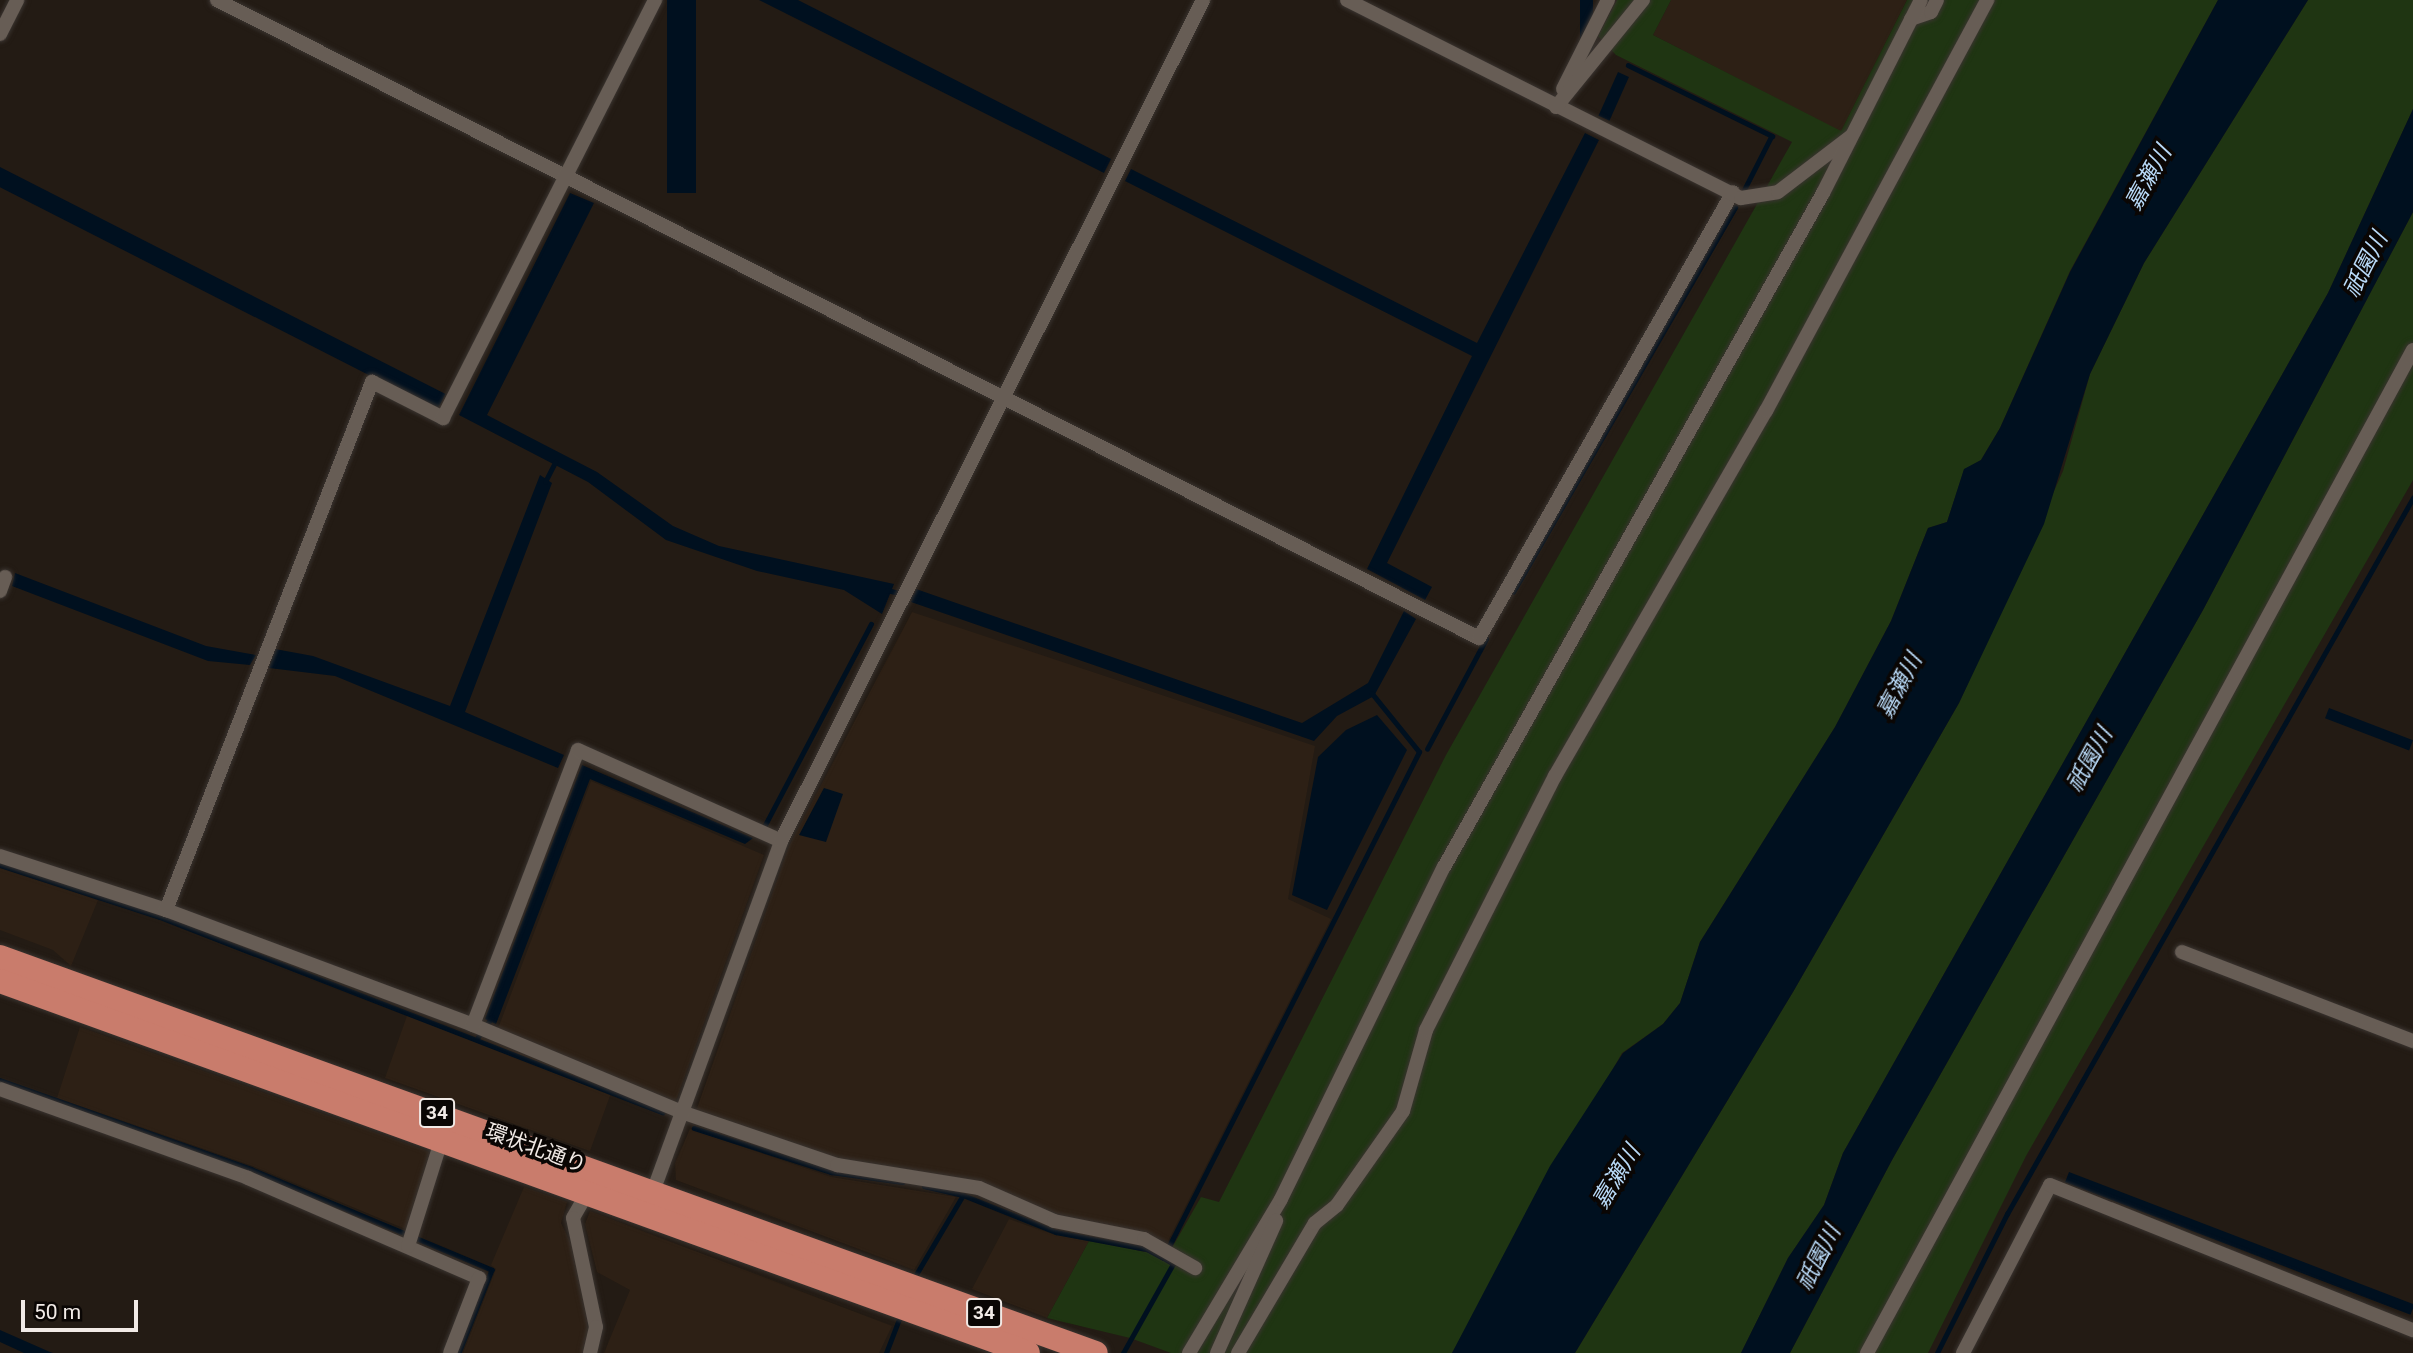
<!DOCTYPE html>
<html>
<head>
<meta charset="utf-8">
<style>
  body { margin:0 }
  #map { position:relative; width:2413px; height:1353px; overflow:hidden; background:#231b14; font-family:Roboto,"Noto Sans JP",sans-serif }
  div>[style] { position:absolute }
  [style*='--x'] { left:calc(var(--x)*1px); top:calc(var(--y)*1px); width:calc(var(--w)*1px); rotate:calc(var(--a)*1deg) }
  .built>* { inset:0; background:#2d2015 }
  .green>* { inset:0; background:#1f3512 }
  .water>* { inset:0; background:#00101f; transform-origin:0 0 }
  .stream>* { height:4.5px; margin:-2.25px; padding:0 2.25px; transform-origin:2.25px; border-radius:2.25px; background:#00101f }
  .roads { filter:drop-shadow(0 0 2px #3a3430) drop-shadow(0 0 2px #3a3430) }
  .street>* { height:14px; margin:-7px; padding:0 7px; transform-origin:7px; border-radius:7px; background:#675d55 }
  .highway>* { height:24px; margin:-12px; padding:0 12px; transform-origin:12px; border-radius:12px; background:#c97c6c }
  span { translate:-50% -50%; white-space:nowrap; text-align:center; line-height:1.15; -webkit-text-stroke:7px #0a0604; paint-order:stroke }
  .shield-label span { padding:2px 5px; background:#0a0604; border:2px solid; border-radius:5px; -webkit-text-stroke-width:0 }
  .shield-label { font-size:19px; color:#f1eae6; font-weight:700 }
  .street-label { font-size:21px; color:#f1eae6 }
  .water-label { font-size:23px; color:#b9daf8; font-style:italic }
  .scale { position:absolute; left:21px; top:1300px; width:117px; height:32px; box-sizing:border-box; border:4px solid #f1eae6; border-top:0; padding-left:9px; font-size:21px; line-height:24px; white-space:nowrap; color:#f1eae6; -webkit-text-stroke:5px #0a0604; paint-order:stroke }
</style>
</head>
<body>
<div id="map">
  <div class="built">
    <div style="clip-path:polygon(1671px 0,1907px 0,1841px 132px,1653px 35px)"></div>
    <div style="clip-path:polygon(912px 612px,1315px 746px,1288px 899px,1331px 919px,1168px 1241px,836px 1159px,696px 1111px,789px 846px)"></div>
    <div style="clip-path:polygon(591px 781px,764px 855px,677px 1098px,663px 1116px,611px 1093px,590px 1151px,385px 1078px,408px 1013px,478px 1039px,499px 1026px)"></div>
    <div style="clip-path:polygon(0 868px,98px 900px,71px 966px,53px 950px,0 930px)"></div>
    <div style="clip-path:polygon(80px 1027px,430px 1152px,408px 1230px,253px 1166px,57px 1098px)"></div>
    <div style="clip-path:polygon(690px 1129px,831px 1177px,956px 1197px,914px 1270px,676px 1180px,675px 1163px)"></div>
    <div style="clip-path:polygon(524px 1187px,567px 1202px,561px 1223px,579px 1260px,589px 1338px,583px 1353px,463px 1353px,496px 1269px,491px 1265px)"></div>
    <div style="clip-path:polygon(590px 1211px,892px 1326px,879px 1353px,604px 1353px,630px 1290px,597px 1272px,585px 1224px)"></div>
    <div style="clip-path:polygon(1009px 1219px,1055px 1235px,1089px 1241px,1047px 1318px,972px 1289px)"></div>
  </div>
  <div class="green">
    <div style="clip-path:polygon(1617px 0,1671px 0,1653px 35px,1841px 131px,1907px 0,2218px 0,2070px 271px,2000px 428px,1981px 460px,1964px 470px,1947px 522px,1928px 528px,1891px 621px,1835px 727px,1700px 942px,1680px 1003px,1663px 1024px,1622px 1053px,1452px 1353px,1171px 1353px,1130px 1338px,1047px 1318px,1089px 1241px,1146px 1252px,1173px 1246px,1201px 1197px,1219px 1202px,1446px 755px,1792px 142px,1616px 55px,1598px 36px)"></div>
    <div style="clip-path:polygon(2308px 0,2413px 0,2413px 109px,2328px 293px,1843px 1153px,1824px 1205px,1788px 1258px,1741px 1353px,1575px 1353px,1793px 992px,1959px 703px,2063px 471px,2090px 374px,2144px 263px)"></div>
    <div style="clip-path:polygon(2413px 212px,2413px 480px,2026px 1156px,1928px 1353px,1790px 1353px,1892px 1160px,2203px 610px)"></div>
  </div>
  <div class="water">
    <div style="left:667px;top:0;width:29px;height:193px"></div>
    <div style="clip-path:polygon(759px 0,798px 0,1111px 159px,1104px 173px)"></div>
    <div style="left:1580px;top:0;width:13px;height:65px"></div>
    <div style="clip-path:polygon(2218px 0,2308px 0,2144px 263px,2090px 374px,2044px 524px,1959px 703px,1793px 992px,1575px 1353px,1452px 1353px,1550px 1166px,1623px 1053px,1663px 1024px,1680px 1003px,1700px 942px,1835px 727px,1891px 621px,1928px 528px,1947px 522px,1964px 469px,1981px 460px,2000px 428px,2070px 272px)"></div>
    <div style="left:1618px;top:72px;width:12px;height:48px;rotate:24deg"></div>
    <div style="clip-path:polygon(2413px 109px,2413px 212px,2203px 610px,1892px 1160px,1790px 1353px,1741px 1353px,1788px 1258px,1824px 1205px,1843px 1153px,2328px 293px)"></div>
    <div style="clip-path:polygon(1585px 133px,1599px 140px,1387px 563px,1432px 587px,1425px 600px,1367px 569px,1472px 356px,1125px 181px,1131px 169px,1477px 343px)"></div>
    <div style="left:0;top:167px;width:500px;height:18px;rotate:27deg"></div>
    <div style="clip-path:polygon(570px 193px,594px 203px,487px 415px,597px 472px,673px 526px,719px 546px,894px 584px,882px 614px,844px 590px,757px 571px,666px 540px,588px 482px,459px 415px)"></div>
    <div style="clip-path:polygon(540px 475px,552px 483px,465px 712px,564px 755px,558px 768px,335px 676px,269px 668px,275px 649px,313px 656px,450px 706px)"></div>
    <div style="clip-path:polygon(15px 573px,206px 646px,256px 655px,250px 665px,208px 661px,12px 586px)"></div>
    <div style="clip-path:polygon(916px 589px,1302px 723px,1368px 683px,1404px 611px,1416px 619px,1374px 696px,1337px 716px,1314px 741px,911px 602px)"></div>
    <div style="left:2329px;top:708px;width:90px;height:11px;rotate:21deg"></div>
    <div style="clip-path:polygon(1377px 715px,1407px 750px,1327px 910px,1292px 895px,1318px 757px,1346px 730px)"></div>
    <div style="clip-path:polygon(582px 765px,753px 838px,745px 844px,590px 779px,496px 1024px,485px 1019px)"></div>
    <div style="clip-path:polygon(824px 788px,843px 794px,826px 842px,799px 835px)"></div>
    <div style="left:2069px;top:1172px;width:370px;height:11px;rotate:21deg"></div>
    <div style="clip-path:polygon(0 1330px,50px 1352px,53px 1353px,24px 1353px,0 1342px)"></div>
  </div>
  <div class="stream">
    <div style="--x:1628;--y:65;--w:161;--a:26.2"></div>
    <div style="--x:1772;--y:136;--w:64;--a:117"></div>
    <div style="--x:545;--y:482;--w:22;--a:-63"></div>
    <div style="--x:887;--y:590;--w:33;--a:14"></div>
    <div style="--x:1513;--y:592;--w:444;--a:-60"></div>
    <div style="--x:1427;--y:749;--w:125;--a:-61.8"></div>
    <div style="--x:765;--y:825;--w:227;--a:-62.2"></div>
    <div style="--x:0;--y:865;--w:168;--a:18"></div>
    <div style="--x:160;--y:917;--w:539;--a:21.23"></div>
    <div style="--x:478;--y:1037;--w:24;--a:-55"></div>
    <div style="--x:0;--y:1080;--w:266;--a:19.5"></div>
    <div style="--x:251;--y:1169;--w:261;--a:22.7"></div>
    <div style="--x:492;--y:1270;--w:89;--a:111.7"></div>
    <div style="--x:694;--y:1128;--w:144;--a:17.8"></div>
    <div style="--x:831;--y:1172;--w:72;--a:8"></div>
    <div style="--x:924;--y:1186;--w:40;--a:13"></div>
    <div style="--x:963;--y:1195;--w:100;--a:21.7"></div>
    <div style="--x:1056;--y:1232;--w:93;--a:10.6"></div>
    <div style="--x:1147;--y:1249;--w:18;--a:29"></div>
    <div style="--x:914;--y:1278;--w:96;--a:-59.4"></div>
    <div style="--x:886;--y:1353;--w:40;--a:-69"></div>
    <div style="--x:1123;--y:1353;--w:102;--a:-60.7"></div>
    <div style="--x:1173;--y:1264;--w:12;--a:-149"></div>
    <div style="--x:1163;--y:1258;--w:567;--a:-63.16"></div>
    <div style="--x:1419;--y:752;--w:75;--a:-129"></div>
    <div style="--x:1937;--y:1353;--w:156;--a:-63.3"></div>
    <div style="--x:2007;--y:1214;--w:823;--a:-60.45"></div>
  </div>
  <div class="roads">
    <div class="street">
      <div style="--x:217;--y:0;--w:1414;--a:26.82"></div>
      <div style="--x:1479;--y:638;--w:513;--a:-60.34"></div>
      <div style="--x:1347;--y:0;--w:441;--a:26.7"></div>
      <div style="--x:1741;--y:198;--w:37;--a:-9"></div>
      <div style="--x:1778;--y:192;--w:91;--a:-37.4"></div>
      <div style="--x:1911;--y:19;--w:21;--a:-19"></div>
      <div style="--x:1931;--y:12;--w:13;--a:-63"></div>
      <div style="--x:0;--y:34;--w:38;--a:-63"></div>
      <div style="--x:1563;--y:89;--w:100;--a:-63.2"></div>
      <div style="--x:1556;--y:107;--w:138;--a:-50.9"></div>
      <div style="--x:0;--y:591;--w:15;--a:-70"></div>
      <div style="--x:0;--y:856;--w:175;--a:18"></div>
      <div style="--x:166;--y:910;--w:328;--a:20.5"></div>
      <div style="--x:473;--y:1025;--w:229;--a:22.6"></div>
      <div style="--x:684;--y:1113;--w:162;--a:18.8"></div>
      <div style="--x:837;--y:1165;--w:144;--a:9.2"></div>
      <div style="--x:979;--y:1188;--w:82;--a:23.7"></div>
      <div style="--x:1054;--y:1221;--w:92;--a:11.3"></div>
      <div style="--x:1144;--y:1239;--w:59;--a:29.6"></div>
      <div style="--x:166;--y:910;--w:567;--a:-68.69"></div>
      <div style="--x:372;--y:382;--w:80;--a:26.9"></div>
      <div style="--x:443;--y:418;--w:469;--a:-63.1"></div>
      <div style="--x:2182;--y:952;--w:248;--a:21.1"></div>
      <div style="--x:473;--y:1025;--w:294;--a:-69.1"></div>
      <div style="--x:578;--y:750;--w:222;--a:24.1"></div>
      <div style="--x:0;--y:1089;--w:263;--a:19.7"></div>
      <div style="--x:248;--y:1178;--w:252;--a:23.4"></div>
      <div style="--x:479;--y:1278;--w:80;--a:111.1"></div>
      <div style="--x:589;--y:1190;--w:32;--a:120"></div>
      <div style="--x:573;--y:1218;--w:111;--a:78.1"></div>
      <div style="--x:596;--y:1327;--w:27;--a:103"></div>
      <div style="--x:651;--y:1197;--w:379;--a:-69.9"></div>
      <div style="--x:781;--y:841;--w:941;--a:-63.35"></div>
      <div style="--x:408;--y:1246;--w:113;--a:-72.5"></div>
      <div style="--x:1189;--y:1353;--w:179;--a:-59.1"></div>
      <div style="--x:1281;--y:1199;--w:370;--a:-63.9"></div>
      <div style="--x:1444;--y:867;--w:773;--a:-60.65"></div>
      <div style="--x:1823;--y:193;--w:216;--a:-63.1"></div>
      <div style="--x:1217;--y:1353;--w:145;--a:-65.9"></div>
      <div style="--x:1238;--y:1353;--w:151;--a:-59.4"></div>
      <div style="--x:1315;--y:1223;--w:28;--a:-39"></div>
      <div style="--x:1337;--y:1205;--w:115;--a:-54.9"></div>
      <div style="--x:1403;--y:1111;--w:84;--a:-74.1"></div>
      <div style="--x:1426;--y:1030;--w:285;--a:-63.1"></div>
      <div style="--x:1555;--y:776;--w:422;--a:-60"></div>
      <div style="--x:1766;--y:411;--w:467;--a:-61.7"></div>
      <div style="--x:1867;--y:1353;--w:1142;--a:-61.44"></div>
      <div style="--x:1963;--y:1353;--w:189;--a:-62.6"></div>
      <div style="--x:2050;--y:1185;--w:391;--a:21.8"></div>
    </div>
    <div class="highway">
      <div style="--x:0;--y:957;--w:1165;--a:19.87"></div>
      <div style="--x:0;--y:981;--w:1093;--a:19.89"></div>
    </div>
  </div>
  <div class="shield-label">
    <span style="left:437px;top:1113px">34</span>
    <span style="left:984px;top:1313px">34</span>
  </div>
  <div class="street-label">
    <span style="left:536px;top:1148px;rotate:20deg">環状北通り</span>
  </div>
  <div class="water-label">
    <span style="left:2149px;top:178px;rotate:-61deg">嘉瀬川</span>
    <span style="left:2366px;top:265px;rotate:-63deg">祇園川</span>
    <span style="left:1900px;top:686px;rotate:-62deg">嘉瀬川</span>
    <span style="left:2090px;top:760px;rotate:-61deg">祇園川</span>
    <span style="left:1617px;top:1177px;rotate:-59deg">嘉瀬川</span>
    <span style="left:1819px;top:1258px;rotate:-63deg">祇園川</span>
  </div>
  <div class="scale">50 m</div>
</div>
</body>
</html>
